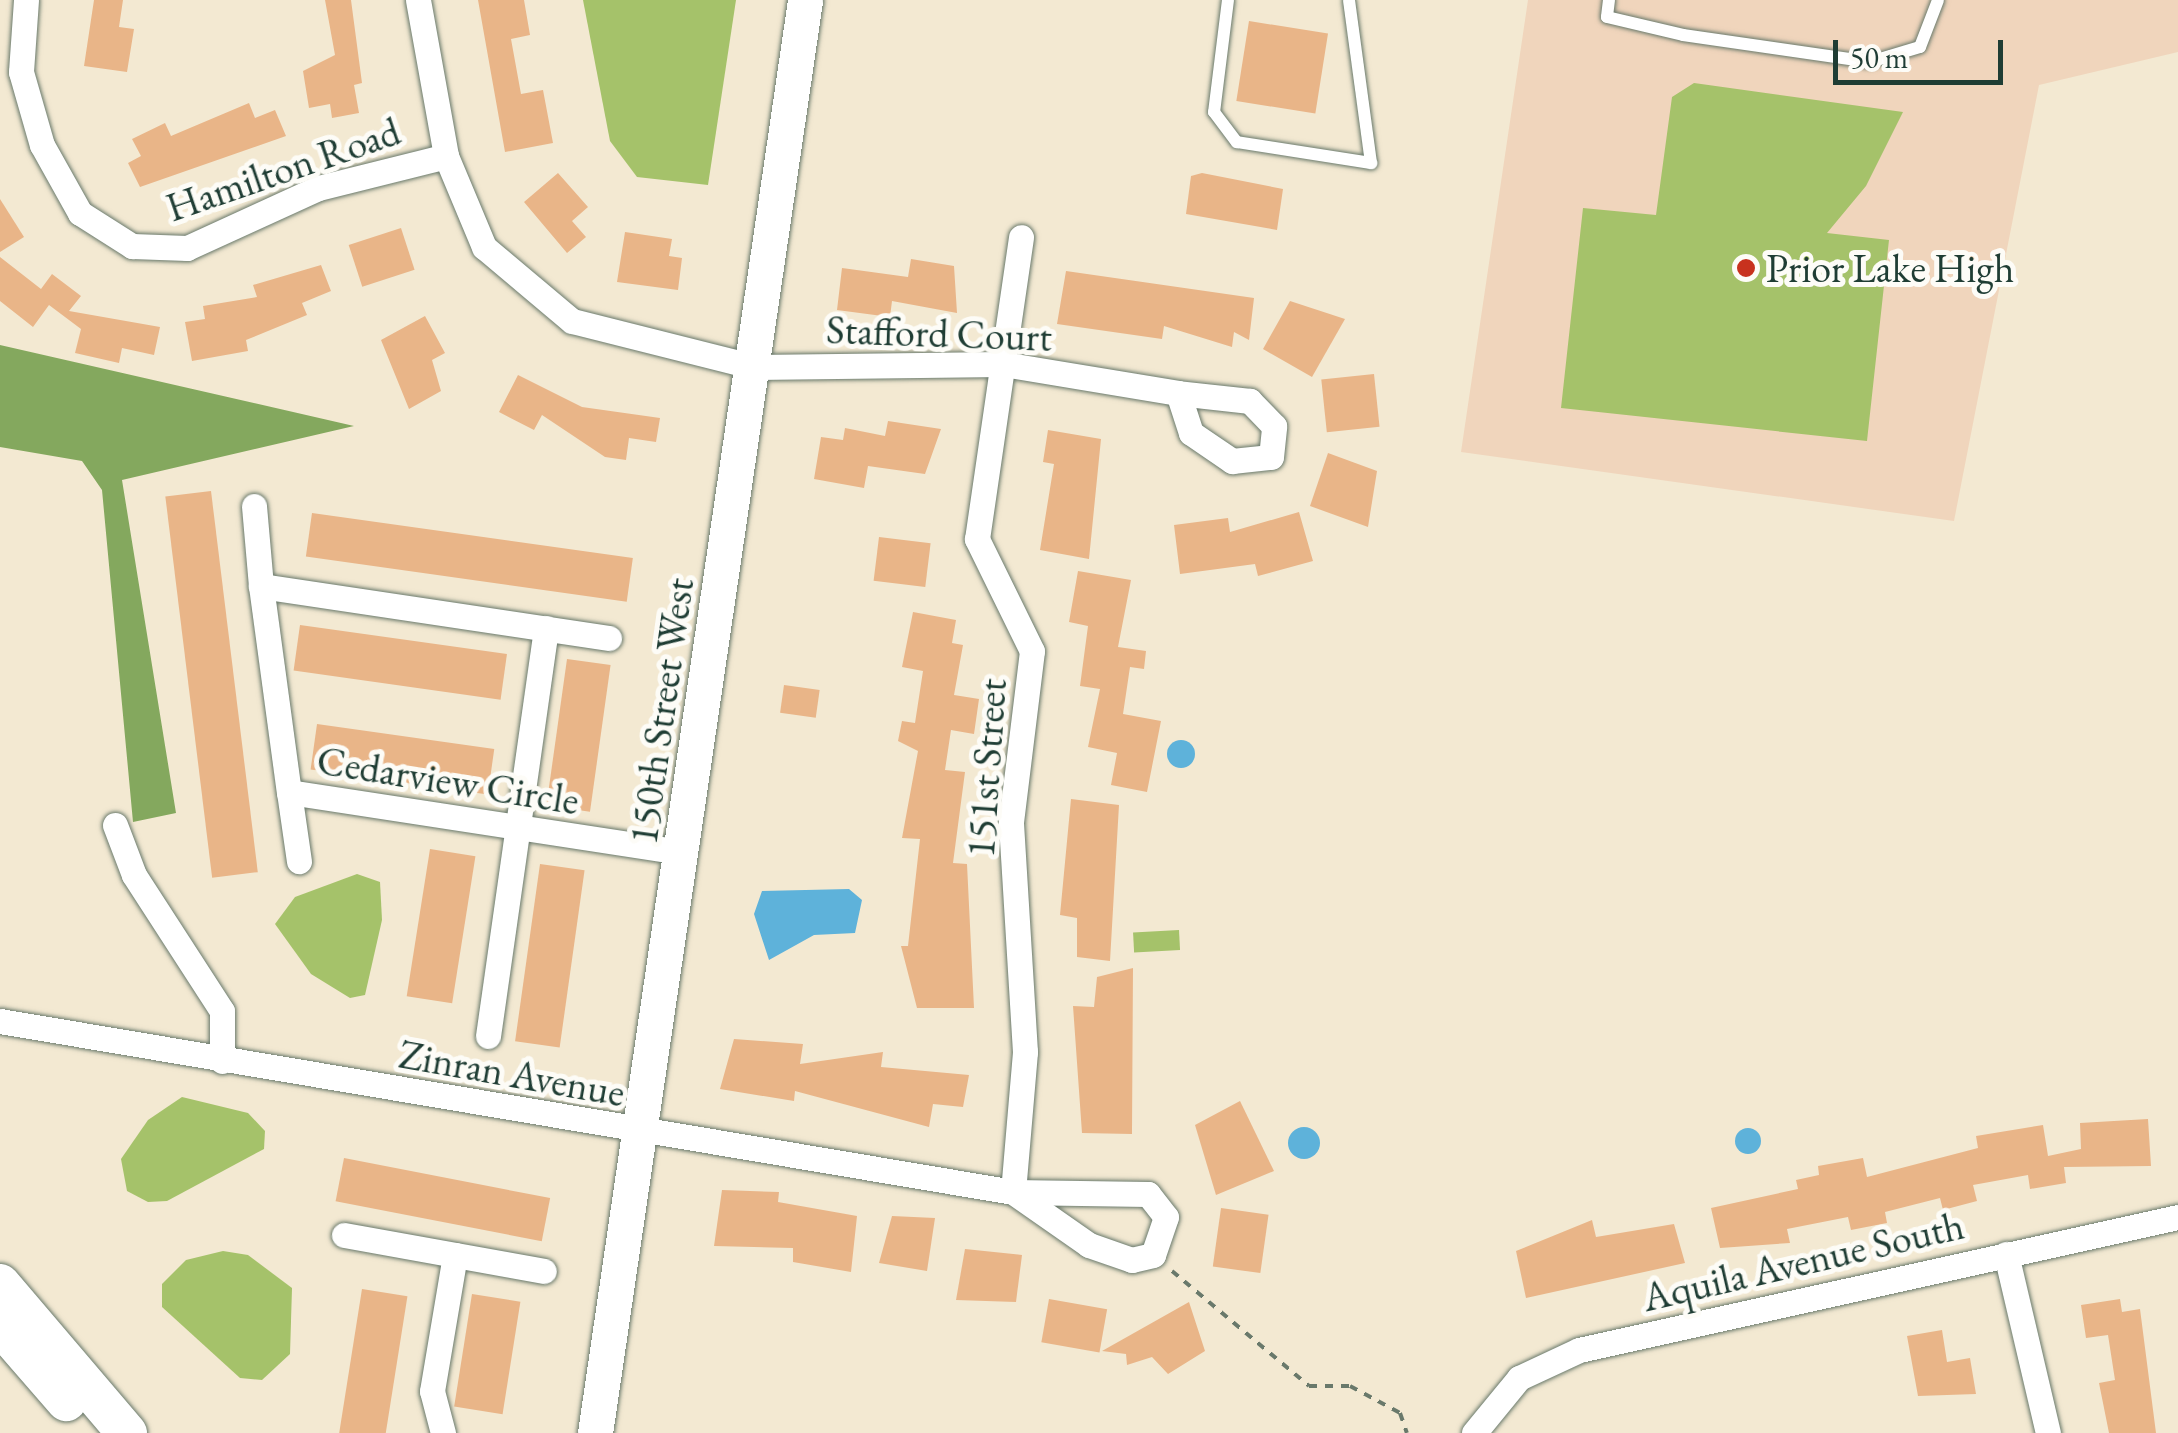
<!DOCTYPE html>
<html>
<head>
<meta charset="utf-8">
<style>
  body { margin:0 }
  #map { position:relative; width:2178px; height:1433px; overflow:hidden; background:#f3e9d2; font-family:"EB Garamond",serif }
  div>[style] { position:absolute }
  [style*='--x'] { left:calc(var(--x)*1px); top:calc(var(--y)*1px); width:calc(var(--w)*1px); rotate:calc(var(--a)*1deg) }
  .built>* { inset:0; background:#f0d5bc }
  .green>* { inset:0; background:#a5c26a; transform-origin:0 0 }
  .forest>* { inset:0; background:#84a85e }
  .water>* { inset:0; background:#5eb2da }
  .round { border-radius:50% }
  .building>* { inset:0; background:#e9b588; transform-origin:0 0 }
  .path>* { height:4px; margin-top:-2px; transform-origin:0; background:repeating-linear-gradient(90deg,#69796b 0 8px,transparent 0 16px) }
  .roads { filter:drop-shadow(0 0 2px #69796b) drop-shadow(0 0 2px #69796b) }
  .lane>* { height:12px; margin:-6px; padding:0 6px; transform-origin:6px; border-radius:6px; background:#fff }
  .street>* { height:25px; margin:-12.5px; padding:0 12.5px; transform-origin:12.5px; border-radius:12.5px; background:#fff }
  .secondary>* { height:35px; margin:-17.5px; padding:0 17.5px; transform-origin:17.5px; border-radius:17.5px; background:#fff }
  .primary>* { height:40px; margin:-20px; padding:0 20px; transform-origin:20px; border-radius:20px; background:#fff }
  .dots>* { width:28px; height:28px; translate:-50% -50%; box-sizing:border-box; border:5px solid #fdfcf7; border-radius:50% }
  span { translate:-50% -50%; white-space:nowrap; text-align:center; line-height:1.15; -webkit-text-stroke:10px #fdfcf7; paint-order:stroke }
  .street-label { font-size:40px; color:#1f3d34 }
  .poi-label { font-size:40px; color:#1f3d34 }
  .left { translate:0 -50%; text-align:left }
  .scale { position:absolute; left:1833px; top:40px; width:170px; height:45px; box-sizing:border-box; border:5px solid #1f3d34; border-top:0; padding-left:12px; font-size:30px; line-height:35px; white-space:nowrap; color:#1f3d34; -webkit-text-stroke:8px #fdfcf7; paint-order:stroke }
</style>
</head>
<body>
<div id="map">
  <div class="built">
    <div style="clip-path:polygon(1528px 0,2178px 0,2178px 52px,2039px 85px,1954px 521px,1461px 452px)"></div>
  </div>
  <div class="green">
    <div style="clip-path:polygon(583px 0,736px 0,708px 185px,637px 177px,610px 141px)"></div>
    <div style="clip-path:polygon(1694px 83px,1903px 112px,1866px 186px,1827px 233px,1889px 240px,1867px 441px,1561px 408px,1583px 208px,1656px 215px,1672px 97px)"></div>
    <div style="clip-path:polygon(357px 874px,380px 882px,382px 920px,365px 995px,350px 998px,311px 974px,275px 924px,295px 897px)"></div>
    <div style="left:1179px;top:930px;width:20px;height:46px;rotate:87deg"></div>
    <div style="clip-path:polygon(182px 1097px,248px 1113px,265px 1131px,264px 1149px,167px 1201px,148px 1202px,127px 1191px,121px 1159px,148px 1120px)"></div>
    <div style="clip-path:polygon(223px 1251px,248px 1255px,292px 1288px,290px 1354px,262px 1380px,240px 1378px,162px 1307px,162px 1284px,186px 1260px)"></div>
  </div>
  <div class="forest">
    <div style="clip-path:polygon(0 345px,354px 426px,122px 480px,176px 813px,133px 822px,102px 490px,82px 461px,0 447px)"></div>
  </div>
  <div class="water">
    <div class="round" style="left:1167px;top:740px;width:28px;height:28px"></div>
    <div style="clip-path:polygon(849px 889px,862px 900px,855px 933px,814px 935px,769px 960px,754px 914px,762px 891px)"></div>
    <div class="round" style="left:1288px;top:1127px;width:32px;height:32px"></div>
    <div class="round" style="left:1735px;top:1128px;width:26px;height:26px"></div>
  </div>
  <div class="building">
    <div style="clip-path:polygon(94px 0,123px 0,119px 27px,134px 29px,127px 72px,84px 66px)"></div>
    <div style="clip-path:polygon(325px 0,351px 0,362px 83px,354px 85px,359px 113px,332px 118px,330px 104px,309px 108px,303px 71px,335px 55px)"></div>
    <div style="clip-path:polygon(478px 0,524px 0,530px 35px,511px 39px,521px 94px,543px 90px,553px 143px,505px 152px)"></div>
    <div style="left:1249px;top:21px;width:80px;height:81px;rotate:9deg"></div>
    <div style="clip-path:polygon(249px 103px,255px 118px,275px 110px,286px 136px,140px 187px,128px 163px,141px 156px,132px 139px,165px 123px,171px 136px)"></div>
    <div style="clip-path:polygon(558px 173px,588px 207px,572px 221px,586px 237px,567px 253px,524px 202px)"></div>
    <div style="clip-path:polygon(1202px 173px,1283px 189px,1277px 230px,1186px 214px,1191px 176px)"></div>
    <div style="clip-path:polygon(0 199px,24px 237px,0 252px)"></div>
    <div style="left:401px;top:228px;width:44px;height:55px;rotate:72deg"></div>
    <div style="clip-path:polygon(625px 232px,672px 239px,669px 256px,682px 258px,678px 290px,617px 282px)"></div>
    <div style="clip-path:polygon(0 257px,41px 289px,52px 274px,81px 296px,69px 311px,160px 327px,154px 355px,122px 348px,119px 363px,75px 353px,81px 329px,49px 305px,33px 327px,0 301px)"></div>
    <div style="clip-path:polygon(911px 259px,954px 266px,957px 313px,892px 301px,890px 317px,837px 310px,842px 268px,908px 277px)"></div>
    <div style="clip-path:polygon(321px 265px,331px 291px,302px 303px,307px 315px,246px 340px,248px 351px,192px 361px,185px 322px,205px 319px,203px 306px,257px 297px,253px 285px)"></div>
    <div style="clip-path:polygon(1066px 271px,1254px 298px,1249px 340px,1234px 332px,1232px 347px,1164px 326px,1162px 339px,1057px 324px)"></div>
    <div style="clip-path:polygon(1290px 301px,1345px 319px,1312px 377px,1263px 349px)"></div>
    <div style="clip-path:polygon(425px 316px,445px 353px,432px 360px,441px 391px,409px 409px,381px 340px)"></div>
    <div style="left:1374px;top:374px;width:53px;height:53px;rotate:84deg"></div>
    <div style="clip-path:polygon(518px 375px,582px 407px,660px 418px,656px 442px,629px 438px,626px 460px,605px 457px,542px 415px,534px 430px,499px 412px)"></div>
    <div style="clip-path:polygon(888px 421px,941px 429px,925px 474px,868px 466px,864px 488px,814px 479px,821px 437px,843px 440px,845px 428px,885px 436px)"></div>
    <div style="clip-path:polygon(1048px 430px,1101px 439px,1089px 559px,1040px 550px,1054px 464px,1043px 462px)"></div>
    <div style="clip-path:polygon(1328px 453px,1377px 471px,1368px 527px,1310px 506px)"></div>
    <div style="left:211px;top:491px;width:384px;height:46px;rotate:83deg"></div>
    <div style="clip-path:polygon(1299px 512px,1313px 561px,1258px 576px,1255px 564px,1180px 574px,1174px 525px,1228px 518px,1230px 532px)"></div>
    <div style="left:312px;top:513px;width:324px;height:44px;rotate:8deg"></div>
    <div style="left:879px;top:537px;width:52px;height:44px;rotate:7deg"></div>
    <div style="clip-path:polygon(1078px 571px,1131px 580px,1118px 647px,1146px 651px,1144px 669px,1130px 667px,1123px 714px,1161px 721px,1147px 792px,1111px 785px,1117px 753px,1088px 747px,1100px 689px,1080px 686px,1088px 626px,1069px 622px)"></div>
    <div style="clip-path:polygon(913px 612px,956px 620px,952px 643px,963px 645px,954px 695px,979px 699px,974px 734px,951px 730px,945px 770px,965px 772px,953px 863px,967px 864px,974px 1008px,917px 1008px,901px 946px,908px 946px,920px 839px,902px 838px,918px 751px,898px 741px,902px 721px,915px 723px,923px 671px,902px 667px)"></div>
    <div style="left:300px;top:625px;width:209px;height:46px;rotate:8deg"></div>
    <div style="left:567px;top:659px;width:44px;height:148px;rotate:8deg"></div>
    <div style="left:784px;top:685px;width:36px;height:28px;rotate:8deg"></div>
    <div style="left:317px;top:724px;width:179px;height:46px;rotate:8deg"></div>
    <div style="clip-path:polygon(1071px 799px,1119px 805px,1110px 961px,1077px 957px,1077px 918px,1060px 915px)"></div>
    <div style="left:430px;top:849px;width:46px;height:149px;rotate:9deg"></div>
    <div style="left:540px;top:864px;width:45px;height:179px;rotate:8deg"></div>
    <div style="clip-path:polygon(1133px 968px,1132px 1134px,1082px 1133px,1073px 1006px,1094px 1007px,1097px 977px)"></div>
    <div style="clip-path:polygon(734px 1039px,803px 1044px,800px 1064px,883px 1052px,881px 1067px,969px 1075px,963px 1107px,933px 1104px,929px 1127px,795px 1091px,794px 1101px,720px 1089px)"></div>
    <div style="clip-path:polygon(1240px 1101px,1274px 1171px,1216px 1195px,1195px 1125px)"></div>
    <div style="clip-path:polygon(2148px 1119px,2151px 1166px,2064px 1167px,2066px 1183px,2030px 1189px,2028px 1175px,1973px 1185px,1977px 1201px,1943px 1210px,1940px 1198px,1885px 1212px,1887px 1223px,1851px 1230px,1848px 1217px,1787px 1229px,1790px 1243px,1720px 1248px,1711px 1208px,1798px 1189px,1796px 1180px,1819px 1175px,1818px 1166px,1863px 1158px,1867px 1177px,1978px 1148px,1976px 1136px,2043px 1125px,2048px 1156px,2081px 1149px,2080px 1123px)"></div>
    <div style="left:344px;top:1158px;width:210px;height:44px;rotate:11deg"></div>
    <div style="clip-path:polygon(722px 1190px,779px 1192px,778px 1202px,857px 1216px,851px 1272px,793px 1262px,793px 1248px,714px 1246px)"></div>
    <div style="left:1221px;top:1208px;width:48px;height:59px;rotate:8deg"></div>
    <div style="clip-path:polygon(892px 1216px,935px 1218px,927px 1271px,879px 1263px)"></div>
    <div style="clip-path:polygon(1592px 1220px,1596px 1237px,1674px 1224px,1685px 1263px,1526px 1298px,1516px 1251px)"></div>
    <div style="clip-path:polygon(965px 1249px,1022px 1255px,1016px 1302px,956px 1300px)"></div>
    <div style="left:362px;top:1289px;width:46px;height:146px;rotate:9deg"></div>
    <div style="left:472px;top:1294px;width:49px;height:114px;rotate:9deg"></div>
    <div style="left:1049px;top:1299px;width:59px;height:44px;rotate:10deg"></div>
    <div style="clip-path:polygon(2120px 1299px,2122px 1312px,2140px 1309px,2156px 1433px,2109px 1433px,2099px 1383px,2115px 1380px,2108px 1335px,2086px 1338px,2081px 1305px)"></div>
    <div style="clip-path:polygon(1189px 1302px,1205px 1351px,1168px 1374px,1152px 1357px,1127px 1365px,1126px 1354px,1102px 1351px)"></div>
    <div style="clip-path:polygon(1942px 1330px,1947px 1362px,1970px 1358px,1976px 1394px,1918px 1396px,1907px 1336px)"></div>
  </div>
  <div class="path">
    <div style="--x:1172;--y:1271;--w:179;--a:40"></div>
    <div style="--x:1309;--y:1386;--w:41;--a:0"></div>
    <div style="--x:1350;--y:1386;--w:57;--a:28.4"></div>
    <div style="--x:1400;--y:1413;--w:21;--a:71"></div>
  </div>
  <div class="roads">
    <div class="lane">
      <div style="--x:1228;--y:0;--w:113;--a:97.1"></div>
      <div style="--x:1214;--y:112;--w:38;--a:53"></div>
      <div style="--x:1237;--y:142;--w:136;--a:8.9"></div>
      <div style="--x:1371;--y:163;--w:164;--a:-97.7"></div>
      <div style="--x:1609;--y:0;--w:17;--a:97"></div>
      <div style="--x:1607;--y:17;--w:78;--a:13.3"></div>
      <div style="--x:1683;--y:35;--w:189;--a:8.2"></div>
      <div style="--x:1870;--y:62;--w:52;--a:-16.7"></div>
      <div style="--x:1920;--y:47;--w:50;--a:-69"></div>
    </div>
    <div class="street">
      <div style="--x:26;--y:0;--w:72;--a:94"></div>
      <div style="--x:21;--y:72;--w:76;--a:74"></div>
      <div style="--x:42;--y:145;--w:78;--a:60.8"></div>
      <div style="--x:80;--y:213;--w:62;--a:32.4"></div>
      <div style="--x:132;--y:246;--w:55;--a:2.1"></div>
      <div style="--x:187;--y:248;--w:144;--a:-24.6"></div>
      <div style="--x:318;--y:188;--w:132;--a:-14"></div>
      <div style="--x:418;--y:0;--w:158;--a:79.8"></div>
      <div style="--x:446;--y:156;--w:99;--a:67.3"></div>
      <div style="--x:484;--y:247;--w:115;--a:40.1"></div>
      <div style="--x:572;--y:321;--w:189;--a:14.1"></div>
      <div style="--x:755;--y:367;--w:248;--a:-0.7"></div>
      <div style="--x:1003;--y:364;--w:177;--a:9.4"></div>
      <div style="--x:1178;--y:393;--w:42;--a:72"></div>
      <div style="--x:1191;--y:433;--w:50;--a:34.3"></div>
      <div style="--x:1232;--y:461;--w:39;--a:-6"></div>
      <div style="--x:1271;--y:457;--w:31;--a:-84"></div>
      <div style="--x:1274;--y:426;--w:35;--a:-134"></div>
      <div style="--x:1250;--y:401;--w:72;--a:-173.7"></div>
      <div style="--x:254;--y:506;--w:80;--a:85"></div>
      <div style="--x:609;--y:638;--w:352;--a:-171.5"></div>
      <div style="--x:261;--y:586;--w:208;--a:82.3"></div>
      <div style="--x:289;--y:792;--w:399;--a:8.7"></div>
      <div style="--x:289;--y:792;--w:70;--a:81.8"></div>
      <div style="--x:115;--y:825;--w:53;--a:69.2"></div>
      <div style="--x:134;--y:875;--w:162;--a:57.1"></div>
      <div style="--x:222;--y:1011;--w:50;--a:90"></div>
      <div style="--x:0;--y:1021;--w:1027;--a:9.58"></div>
      <div style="--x:1013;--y:1192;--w:135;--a:0.8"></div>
      <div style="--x:1148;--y:1194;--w:29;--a:52"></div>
      <div style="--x:1166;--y:1217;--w:40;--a:108.9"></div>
      <div style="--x:1153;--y:1255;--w:22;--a:167"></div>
      <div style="--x:1132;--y:1260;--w:46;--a:-160.8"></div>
      <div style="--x:1089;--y:1245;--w:93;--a:-145.1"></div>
      <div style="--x:488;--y:1036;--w:412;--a:-81.9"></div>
      <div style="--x:1013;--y:1192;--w:141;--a:-85.1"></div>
      <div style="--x:1025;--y:1052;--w:230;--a:-93.5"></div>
      <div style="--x:1011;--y:822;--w:172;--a:-83"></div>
      <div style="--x:1032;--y:651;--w:125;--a:-116.2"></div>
      <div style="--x:977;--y:539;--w:305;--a:-81.7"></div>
      <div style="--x:344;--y:1235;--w:203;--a:10.2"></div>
      <div style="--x:2006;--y:1254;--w:184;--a:76.8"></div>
      <div style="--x:443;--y:1433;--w:43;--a:-104.7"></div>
      <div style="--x:432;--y:1391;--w:138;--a:-80.4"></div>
      <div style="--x:1474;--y:1433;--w:71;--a:-50.7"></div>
      <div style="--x:1519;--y:1378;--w:66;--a:-25"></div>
      <div style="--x:1579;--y:1350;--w:614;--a:-12.52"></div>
    </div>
    <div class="secondary">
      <div style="--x:595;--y:1433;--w:1448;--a:-81.66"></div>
    </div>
    <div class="primary">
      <div style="--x:0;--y:1284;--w:196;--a:49.6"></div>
      <div style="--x:0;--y:1325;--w:101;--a:49"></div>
    </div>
  </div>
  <div class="dots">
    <div style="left:1746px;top:268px;background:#c8321e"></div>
  </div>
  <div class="street-label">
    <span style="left:283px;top:169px;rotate:-19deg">Hamilton Road</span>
    <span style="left:939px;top:333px;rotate:2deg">Stafford Court</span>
    <span style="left:661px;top:711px;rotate:-82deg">150th Street West</span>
    <span style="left:986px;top:768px;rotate:-86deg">151st Street</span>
    <span style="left:448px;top:780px;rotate:9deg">Cedarview Circle</span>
    <span style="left:512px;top:1073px;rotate:10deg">Zinran Avenue</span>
    <span style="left:1803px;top:1261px;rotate:-13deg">Aquila Avenue South</span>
  </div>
  <div class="poi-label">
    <span class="left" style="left:1766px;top:268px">Prior Lake High</span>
  </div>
  <div class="scale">50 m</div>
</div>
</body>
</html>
